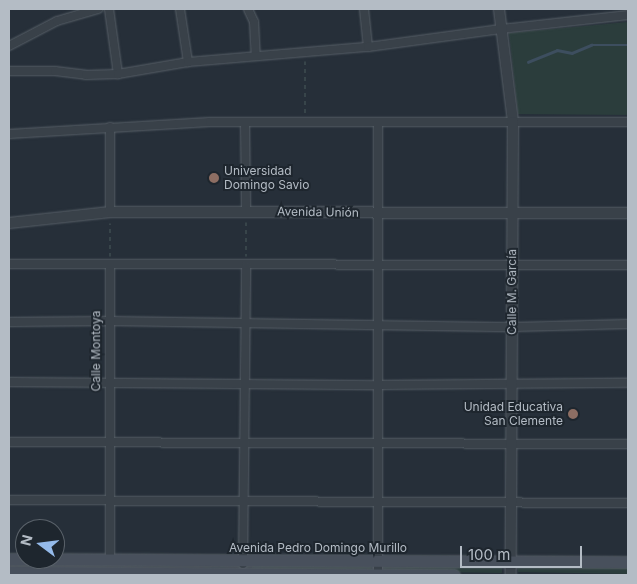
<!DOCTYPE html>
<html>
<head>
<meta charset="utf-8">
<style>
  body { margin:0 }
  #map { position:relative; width:637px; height:584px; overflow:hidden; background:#262f39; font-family:Inter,sans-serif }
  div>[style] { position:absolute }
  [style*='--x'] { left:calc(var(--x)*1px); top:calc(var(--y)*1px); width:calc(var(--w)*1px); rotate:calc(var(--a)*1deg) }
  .green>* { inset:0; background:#2b3d3c; transform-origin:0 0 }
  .stream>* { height:2.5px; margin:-1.25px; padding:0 1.25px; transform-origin:1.25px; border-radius:1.25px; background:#3d4e5f }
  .path>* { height:1px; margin-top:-0.5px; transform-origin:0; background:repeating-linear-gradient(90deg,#495a5b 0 4px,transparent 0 8px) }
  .roads { filter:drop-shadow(0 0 1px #575f67) drop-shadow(0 0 1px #575f67) }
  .minor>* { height:8px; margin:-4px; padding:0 4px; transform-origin:4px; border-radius:4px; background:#394149 }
  .tertiary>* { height:10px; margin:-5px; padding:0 5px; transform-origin:5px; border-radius:5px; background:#394149 }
  .secondary>* { height:11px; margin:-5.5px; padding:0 5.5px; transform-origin:5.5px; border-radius:5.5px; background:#48505c }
  .dots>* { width:14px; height:14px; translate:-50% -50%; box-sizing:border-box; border:2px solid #1e262e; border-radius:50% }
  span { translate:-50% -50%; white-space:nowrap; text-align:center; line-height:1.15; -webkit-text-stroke:4px #1e262e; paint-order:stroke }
  .poi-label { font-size:12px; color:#b4bcc5 }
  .left { translate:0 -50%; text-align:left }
  .right { translate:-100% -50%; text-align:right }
  .street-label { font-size:12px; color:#b4bcc5 }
  .frame { position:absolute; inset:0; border:10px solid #b4bcc5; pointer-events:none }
  .north { position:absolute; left:15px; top:519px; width:50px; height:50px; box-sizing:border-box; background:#1e262e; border:1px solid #5a626a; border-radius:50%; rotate:285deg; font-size:14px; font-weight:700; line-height:20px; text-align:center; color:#b4bcc5 }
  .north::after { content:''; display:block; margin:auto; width:18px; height:22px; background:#94baea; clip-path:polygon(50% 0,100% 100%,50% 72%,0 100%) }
  .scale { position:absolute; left:460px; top:546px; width:122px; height:22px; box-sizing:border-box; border:2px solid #b4bcc5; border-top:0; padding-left:6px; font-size:15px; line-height:18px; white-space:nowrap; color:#b4bcc5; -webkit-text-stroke:4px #1e262e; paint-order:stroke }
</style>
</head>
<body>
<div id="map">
  <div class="green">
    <div style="clip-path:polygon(628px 22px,628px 115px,518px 114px,509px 33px)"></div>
    <div style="clip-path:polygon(252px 565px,371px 565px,371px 571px,252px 572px)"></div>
    <div style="clip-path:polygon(384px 565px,502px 566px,502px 573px,384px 571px)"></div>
    <div style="left:518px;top:566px;width:110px;height:6px;rotate:1deg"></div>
  </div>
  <div class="stream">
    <div style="--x:528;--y:62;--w:31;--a:-22"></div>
    <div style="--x:557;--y:50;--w:15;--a:11"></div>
    <div style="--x:572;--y:53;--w:21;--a:-23"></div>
    <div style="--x:591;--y:45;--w:37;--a:0"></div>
  </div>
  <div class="path">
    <div style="--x:305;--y:61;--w:53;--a:90"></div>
    <div style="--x:246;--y:222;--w:34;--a:90"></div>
    <div style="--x:110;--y:256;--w:33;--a:-90"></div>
  </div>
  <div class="roads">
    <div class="minor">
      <div style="--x:109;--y:9;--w:66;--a:82.1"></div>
      <div style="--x:180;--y:9;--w:54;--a:81.4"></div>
      <div style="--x:248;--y:9;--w:14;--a:65"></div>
      <div style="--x:254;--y:22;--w:33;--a:87"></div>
      <div style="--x:364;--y:9;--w:38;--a:84"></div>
      <div style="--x:9;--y:46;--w:54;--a:-27.5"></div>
      <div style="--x:57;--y:21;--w:43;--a:-16.3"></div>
      <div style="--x:9;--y:71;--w:46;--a:0"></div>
      <div style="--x:55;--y:71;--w:31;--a:7"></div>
      <div style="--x:86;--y:75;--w:32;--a:-2"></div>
      <div style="--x:118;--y:74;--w:71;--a:-9.7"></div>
      <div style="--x:188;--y:62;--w:181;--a:-4.8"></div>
      <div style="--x:368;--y:47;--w:134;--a:-7.7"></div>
      <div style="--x:501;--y:29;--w:128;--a:-6.3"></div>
      <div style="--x:245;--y:123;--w:88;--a:89.3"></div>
      <div style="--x:110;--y:127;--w:85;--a:90"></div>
      <div style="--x:9;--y:134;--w:201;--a:-3.4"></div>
      <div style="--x:210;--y:122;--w:418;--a:0"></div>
      <div style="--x:9;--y:264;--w:619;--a:0.09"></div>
      <div style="--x:9;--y:322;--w:100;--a:-0.6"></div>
      <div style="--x:109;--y:321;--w:404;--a:0.9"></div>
      <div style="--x:513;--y:327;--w:115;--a:-1.5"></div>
      <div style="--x:9;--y:382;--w:369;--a:0.5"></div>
      <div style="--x:378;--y:385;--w:250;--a:-0.5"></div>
      <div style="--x:9;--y:442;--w:619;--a:0.19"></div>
      <div style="--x:9;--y:500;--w:619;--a:0.28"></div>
      <div style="--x:110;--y:560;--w:296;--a:-90"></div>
      <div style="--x:243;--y:564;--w:298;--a:-89.4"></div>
      <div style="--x:378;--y:575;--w:453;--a:-90"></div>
    </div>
    <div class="tertiary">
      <div style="--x:499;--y:9;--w:114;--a:82.9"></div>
      <div style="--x:513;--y:122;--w:453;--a:90.3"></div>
      <div style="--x:9;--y:223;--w:102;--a:-6.2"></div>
      <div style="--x:110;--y:212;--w:518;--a:0.11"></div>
    </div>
    <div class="secondary">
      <div style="--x:9;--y:559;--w:619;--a:0.28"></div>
      <div style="--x:9;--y:572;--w:445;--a:0.4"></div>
    </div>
  </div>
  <div class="dots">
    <div style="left:214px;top:178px;background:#8d6e63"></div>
    <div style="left:573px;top:414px;background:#8d6e63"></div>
  </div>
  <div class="poi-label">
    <span class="left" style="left:224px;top:178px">Universidad<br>Domingo Savio</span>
    <span class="right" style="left:563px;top:414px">Unidad Educativa<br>San Clemente</span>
  </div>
  <div class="street-label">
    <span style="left:318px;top:212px;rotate:1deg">Avenida Unión</span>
    <span style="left:512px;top:292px;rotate:-90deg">Calle M. García</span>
    <span style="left:96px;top:351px;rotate:-90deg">Calle Montoya</span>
    <span style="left:318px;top:548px">Avenida Pedro Domingo Murillo</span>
  </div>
  <div class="frame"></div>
  <div class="north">N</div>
  <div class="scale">100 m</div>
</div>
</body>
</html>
